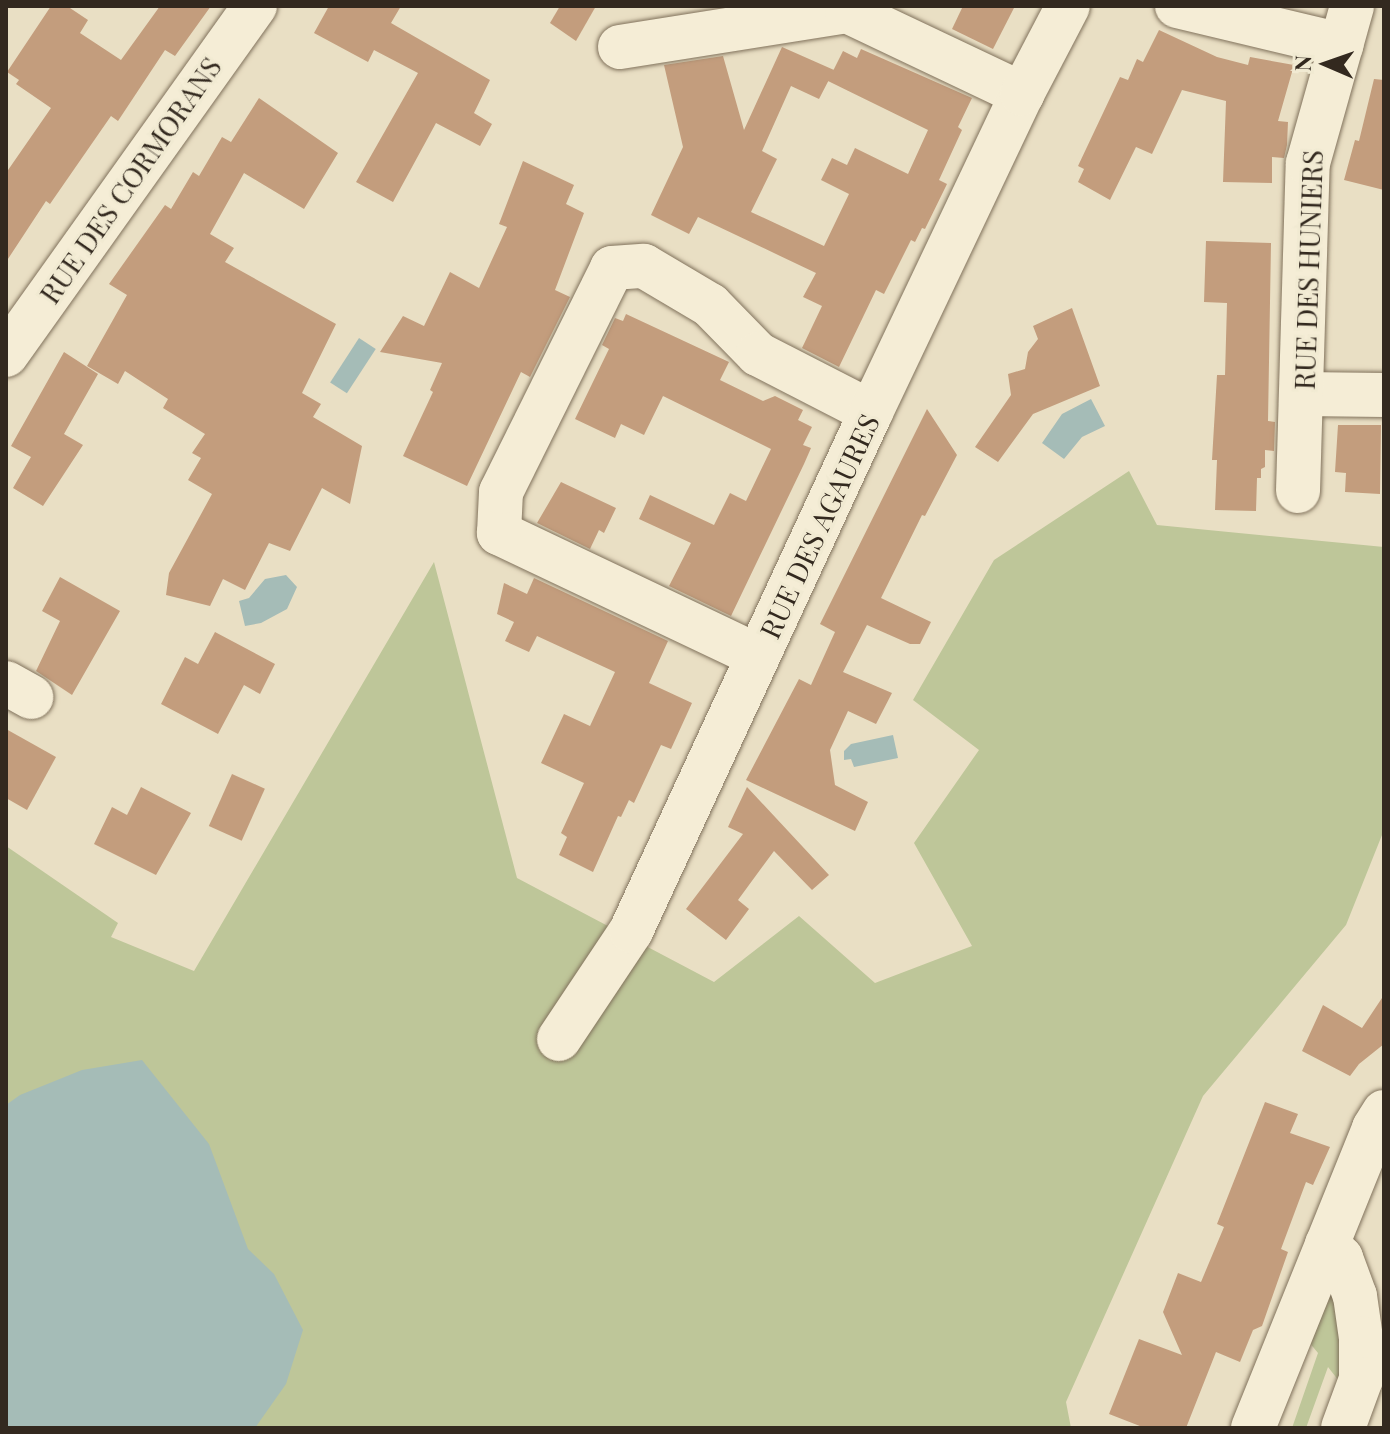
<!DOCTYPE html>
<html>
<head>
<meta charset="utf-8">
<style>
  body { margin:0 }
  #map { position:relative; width:1390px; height:1434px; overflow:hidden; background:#e9dfc4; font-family:"Playfair Display",serif }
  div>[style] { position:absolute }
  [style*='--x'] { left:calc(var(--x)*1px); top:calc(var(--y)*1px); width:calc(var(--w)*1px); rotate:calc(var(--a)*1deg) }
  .green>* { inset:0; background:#bec699 }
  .water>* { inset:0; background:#a5bcb7; transform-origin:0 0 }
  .building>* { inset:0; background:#c39d7d; transform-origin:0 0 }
  .roads { filter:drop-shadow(0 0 2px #81725c) drop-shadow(0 0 2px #81725c) }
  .minor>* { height:44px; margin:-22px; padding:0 22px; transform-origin:22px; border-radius:22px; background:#f5edd6 }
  span { translate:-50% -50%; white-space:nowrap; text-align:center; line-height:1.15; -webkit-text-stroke:6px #f1ead2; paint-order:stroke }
  .street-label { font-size:28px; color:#33291f }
  .frame { position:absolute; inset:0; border:8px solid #33291f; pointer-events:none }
  .north { position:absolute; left:1286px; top:24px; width:80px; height:80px; -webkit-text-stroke:6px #f1ead2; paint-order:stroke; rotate:272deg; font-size:22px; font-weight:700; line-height:32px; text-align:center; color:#33291f }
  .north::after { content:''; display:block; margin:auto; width:28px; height:36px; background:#33291f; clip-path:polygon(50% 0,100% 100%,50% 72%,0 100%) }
</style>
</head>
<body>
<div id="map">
  <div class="green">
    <div style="clip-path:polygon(1129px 471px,1157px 525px,1384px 547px,1384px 830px,1346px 925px,1203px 1096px,1066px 1402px,1071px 1428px,6px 1428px,6px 846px,118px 923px,111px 937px,194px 971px,434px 562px,517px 878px,714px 982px,799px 916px,875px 983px,972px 946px,914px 843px,979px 750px,913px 700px,994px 560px)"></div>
    <div style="clip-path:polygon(1340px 1286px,1346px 1390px,1328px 1367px,1306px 1428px,1292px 1428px,1318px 1353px,1299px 1330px,1313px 1294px)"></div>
  </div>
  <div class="water">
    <div style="left:359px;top:338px;width:20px;height:53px;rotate:33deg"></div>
    <div style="clip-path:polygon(1091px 399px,1105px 426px,1082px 437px,1064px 459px,1042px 443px,1062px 414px)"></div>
    <div style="clip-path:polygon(286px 575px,297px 587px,287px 609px,261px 623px,245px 626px,239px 601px,249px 598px,265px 579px)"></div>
    <div style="clip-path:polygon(893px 735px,898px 758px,854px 767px,851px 759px,844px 760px,844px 751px,851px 744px)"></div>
    <div style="clip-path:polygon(142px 1060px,209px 1144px,248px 1249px,274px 1274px,303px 1330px,286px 1384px,255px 1428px,6px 1428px,6px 1105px,20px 1095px,82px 1070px)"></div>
  </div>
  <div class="building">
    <div style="clip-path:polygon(51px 6px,67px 6px,88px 20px,80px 33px,121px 60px,160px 6px,211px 6px,175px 56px,165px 50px,118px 121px,111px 116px,50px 204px,46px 201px,6px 262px,6px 173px,51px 108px,16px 84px,19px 80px,7px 72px)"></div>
    <div style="clip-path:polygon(329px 6px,401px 6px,391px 23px,490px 80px,474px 113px,492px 124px,480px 146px,436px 123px,393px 202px,356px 182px,418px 73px,374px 50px,368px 62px,314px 33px)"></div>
    <div style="clip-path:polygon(560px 6px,596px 6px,576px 41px,550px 23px)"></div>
    <div style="clip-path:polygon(963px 6px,1015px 6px,993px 49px,952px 29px)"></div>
    <div style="clip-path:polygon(1159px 30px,1217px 57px,1248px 65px,1250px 57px,1294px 65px,1278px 121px,1288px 122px,1287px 145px,1284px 158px,1272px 157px,1272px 183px,1223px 182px,1226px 101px,1182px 90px,1152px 154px,1136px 147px,1110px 200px,1078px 182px,1084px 169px,1078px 166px,1120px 77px,1128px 80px,1137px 59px,1143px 62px)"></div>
    <div style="clip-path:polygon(782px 47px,834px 70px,819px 99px,791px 86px,762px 151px,777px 159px,751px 212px,824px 246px,849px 194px,821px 180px,832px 158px,847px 165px,855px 148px,908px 174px,928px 130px,828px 81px,843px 51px,857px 58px,861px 49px,972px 98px,958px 127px,962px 130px,939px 180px,947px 184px,925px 229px,922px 228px,915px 242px,911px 240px,884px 294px,876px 290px,839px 367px,802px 348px,822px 306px,803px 297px,816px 273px,698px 217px,689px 234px,651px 215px,683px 147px,664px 65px,723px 56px,744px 130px)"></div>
    <div style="clip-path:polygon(1374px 79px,1384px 80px,1384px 190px,1344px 180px,1355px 140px,1359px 141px)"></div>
    <div style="clip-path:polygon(259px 98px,338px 153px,304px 209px,244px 173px,210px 234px,234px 248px,225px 262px,336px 324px,302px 393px,321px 404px,313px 417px,362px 446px,350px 504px,322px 488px,290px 551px,269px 543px,245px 590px,223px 579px,210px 606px,166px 595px,169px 573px,212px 494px,188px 480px,201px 458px,192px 453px,205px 434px,163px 408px,168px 399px,125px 371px,118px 384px,87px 366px,127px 295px,109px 284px,165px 205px,171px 209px,193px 172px,199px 176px,222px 137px,231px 142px)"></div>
    <div style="clip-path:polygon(523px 161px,574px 185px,566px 204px,584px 213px,555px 290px,570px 297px,530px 377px,521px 372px,467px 486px,403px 456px,433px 392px,430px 390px,442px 363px,380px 352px,403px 316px,424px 326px,450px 272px,479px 288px,507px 227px,499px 224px)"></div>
    <div style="clip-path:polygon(1206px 241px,1271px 243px,1268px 421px,1275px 422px,1274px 451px,1265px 450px,1265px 467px,1261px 469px,1261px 478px,1257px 478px,1256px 511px,1215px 510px,1217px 460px,1212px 460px,1217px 375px,1225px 375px,1227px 303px,1204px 302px)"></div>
    <div style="clip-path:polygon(1072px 308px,1100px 386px,1033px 414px,998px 462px,975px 447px,1011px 395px,1008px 374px,1025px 369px,1028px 352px,1038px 339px,1033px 326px)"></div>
    <div style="clip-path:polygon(626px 314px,729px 362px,720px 380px,763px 401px,775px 396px,803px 410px,798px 420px,812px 427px,803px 445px,811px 448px,804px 464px,731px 616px,669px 586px,691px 543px,639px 519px,650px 495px,714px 525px,730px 493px,746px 501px,771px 449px,663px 396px,644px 435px,621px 424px,615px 438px,575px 419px,607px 353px,609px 349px,602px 345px,615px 318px,623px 321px)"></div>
    <div style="clip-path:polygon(64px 352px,98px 374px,64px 434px,83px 445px,43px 506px,13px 488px,31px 457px,11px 446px)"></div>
    <div style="clip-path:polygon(927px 409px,957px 455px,925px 516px,922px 515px,881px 598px,931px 622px,920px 644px,910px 644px,867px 625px,843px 672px,892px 693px,876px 724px,848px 711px,830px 750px,835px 785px,868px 802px,855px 831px,746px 780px,799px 679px,811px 685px,835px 632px,820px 624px)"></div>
    <div style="clip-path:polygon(1338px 425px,1381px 425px,1380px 494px,1345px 492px,1346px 473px,1335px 472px)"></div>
    <div style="clip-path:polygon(561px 482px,616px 508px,604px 533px,599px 530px,590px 549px,537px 523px)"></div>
    <div style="clip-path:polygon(60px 577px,120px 611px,72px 695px,36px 671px,60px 621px,42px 611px)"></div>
    <div style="clip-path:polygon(534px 578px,668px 641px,649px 683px,692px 703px,671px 749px,661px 745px,634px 803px,629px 800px,621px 817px,618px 816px,593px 872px,559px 855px,567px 837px,561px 833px,584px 783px,541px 763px,564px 714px,590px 726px,615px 672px,537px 636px,529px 652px,505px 641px,514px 622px,497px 614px,504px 583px,527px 594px)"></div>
    <div style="clip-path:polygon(215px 632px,275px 664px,260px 694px,244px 685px,218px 734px,161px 704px,185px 657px,198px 664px)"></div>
    <div style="clip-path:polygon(6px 729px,56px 757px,27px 810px,6px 798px)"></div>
    <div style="left:232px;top:774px;width:36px;height:57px;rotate:24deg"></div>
    <div style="clip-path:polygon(141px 787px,191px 813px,156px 875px,94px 844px,112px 807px,127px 815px)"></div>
    <div style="clip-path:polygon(747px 787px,829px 875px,812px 890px,774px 851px,738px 900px,749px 909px,726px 940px,686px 909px,743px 834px,728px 827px)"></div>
    <div style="clip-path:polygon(1384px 995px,1384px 1044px,1359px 1064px,1350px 1076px,1302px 1051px,1323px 1005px,1362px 1028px)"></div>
    <div style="clip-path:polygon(1265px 1102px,1298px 1114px,1290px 1133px,1330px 1147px,1313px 1185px,1306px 1182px,1281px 1249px,1288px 1252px,1262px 1326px,1253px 1330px,1240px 1362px,1216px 1352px,1186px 1428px,1145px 1428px,1109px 1414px,1139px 1339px,1182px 1355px,1163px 1312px,1178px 1273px,1201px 1282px,1224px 1227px,1217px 1224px)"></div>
  </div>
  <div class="roads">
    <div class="minor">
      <div style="--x:1177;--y:6;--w:169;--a:13.4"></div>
      <div style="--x:620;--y:47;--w:230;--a:-9"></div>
      <div style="--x:847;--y:11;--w:194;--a:25.4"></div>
      <div style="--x:6;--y:355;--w:429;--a:-54.5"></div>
      <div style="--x:1302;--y:394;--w:82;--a:0.7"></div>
      <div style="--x:1298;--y:491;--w:328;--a:-88.3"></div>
      <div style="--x:1308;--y:163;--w:163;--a:-74.3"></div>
      <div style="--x:758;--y:656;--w:287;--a:-154.6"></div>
      <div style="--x:499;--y:533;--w:41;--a:-87.2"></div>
      <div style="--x:501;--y:492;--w:250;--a:-63.6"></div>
      <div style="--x:612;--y:268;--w:32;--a:-4"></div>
      <div style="--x:644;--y:266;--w:77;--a:30.6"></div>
      <div style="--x:710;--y:305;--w:69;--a:45.6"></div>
      <div style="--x:758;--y:354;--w:127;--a:27.2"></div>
      <div style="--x:6;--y:683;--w:29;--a:29"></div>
      <div style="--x:559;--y:1039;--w:130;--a:-56.3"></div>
      <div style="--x:631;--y:931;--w:572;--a:-65.18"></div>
      <div style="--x:871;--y:412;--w:352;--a:-64.6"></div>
      <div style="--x:1022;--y:94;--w:99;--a:-62.4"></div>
      <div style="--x:1327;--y:1244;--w:20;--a:45"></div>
      <div style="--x:1341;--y:1258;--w:40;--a:69.8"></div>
      <div style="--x:1355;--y:1296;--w:42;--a:81.9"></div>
      <div style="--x:1361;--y:1338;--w:41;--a:90"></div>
      <div style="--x:1361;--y:1379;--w:52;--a:110.2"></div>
      <div style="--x:1253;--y:1428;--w:323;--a:-68"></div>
      <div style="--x:1374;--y:1128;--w:19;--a:-58"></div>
    </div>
  </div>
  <div class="street-label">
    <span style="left:130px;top:180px;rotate:-55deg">RUE DES CORMORANS</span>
    <span style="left:1308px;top:270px;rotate:-88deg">RUE DES HUNIERS</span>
    <span style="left:819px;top:526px;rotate:-65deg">RUE DES AGAURES</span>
  </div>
  <div class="frame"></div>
  <div class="north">N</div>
</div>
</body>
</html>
